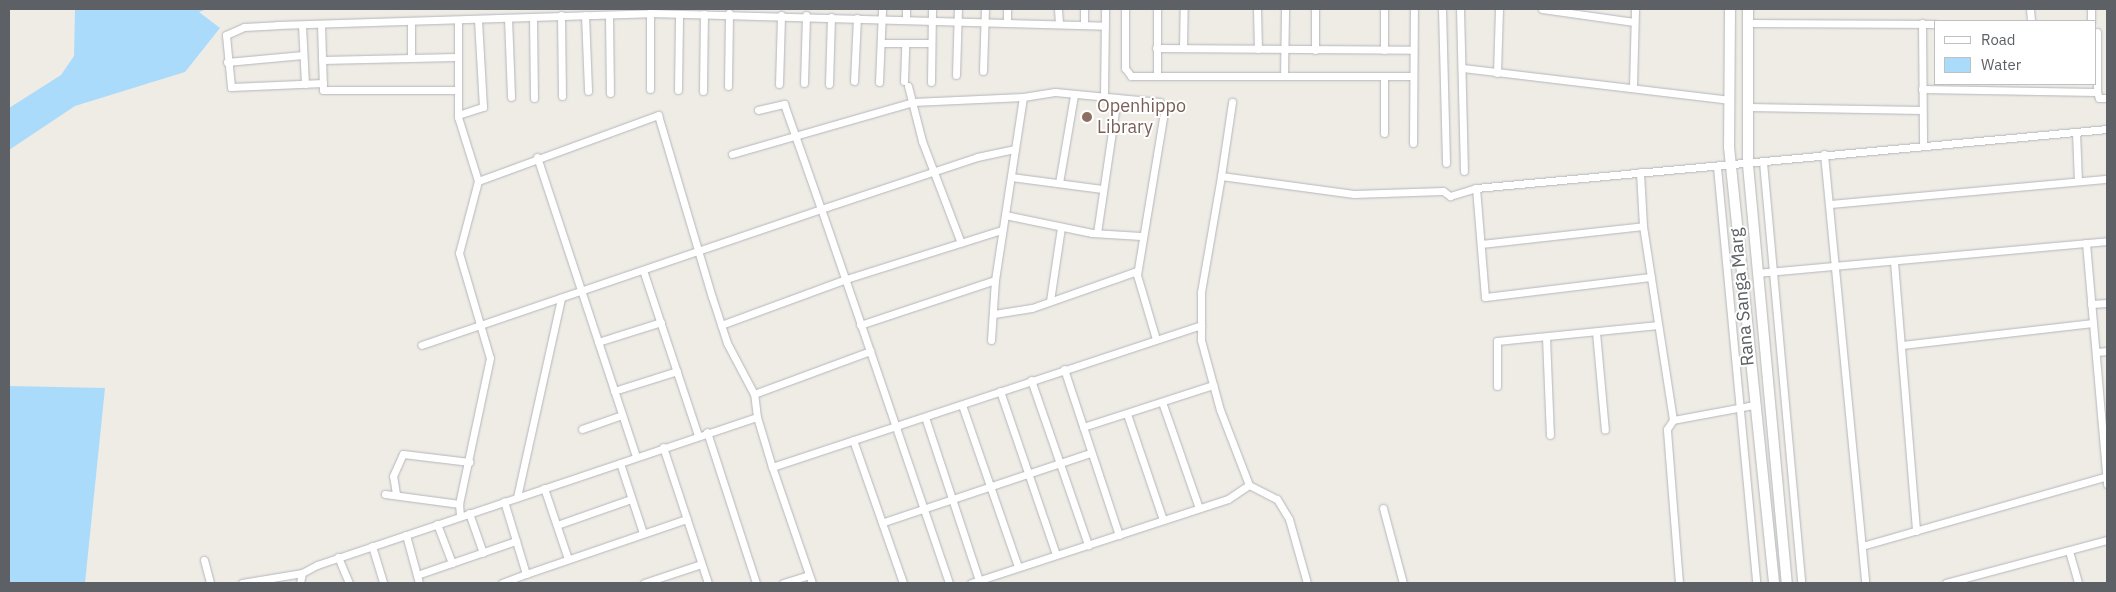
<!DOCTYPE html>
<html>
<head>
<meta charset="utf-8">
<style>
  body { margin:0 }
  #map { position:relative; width:2116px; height:592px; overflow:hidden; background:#efece6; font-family:"IBM Plex Sans",sans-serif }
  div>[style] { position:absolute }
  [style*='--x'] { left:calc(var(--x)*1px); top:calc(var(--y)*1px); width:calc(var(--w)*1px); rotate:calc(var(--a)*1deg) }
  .water>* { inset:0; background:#abdbfa }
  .roads { filter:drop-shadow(0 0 1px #b3b6ba) drop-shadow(0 0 1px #b3b6ba) }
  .minor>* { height:7px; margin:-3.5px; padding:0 3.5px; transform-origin:3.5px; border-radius:3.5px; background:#fff }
  .secondary>* { height:10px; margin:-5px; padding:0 5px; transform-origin:5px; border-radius:5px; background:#fff }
  .dots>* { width:14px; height:14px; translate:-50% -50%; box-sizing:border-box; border:2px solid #fff; border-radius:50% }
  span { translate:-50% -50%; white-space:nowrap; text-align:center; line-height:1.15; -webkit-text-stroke:4px #fff; paint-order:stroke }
  .education-label { font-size:18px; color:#785e54 }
  .left { translate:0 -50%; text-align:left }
  .street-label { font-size:18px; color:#5d6165 }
  .frame { position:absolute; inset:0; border:10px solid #5d6165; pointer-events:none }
  .legend { position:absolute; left:1934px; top:20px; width:162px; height:65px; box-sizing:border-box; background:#fff; border:1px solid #bec0c1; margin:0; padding:6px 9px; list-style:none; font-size:15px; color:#5d6165 }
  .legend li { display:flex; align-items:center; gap:10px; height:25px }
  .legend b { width:25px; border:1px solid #bec0c1 }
</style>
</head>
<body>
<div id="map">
  <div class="water">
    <div style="clip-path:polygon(75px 9px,207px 9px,199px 12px,220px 28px,185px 72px,75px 106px,9px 150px,9px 108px,61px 75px,74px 56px)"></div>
    <div style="clip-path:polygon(9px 386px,105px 388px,85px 583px,9px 583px)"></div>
  </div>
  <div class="roads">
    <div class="minor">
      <div style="--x:1058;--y:9;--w:14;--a:86"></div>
      <div style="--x:1125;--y:9;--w:59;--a:90"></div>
      <div style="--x:1125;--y:68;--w:10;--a:53"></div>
      <div style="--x:1131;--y:76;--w:282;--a:0"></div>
      <div style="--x:1257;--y:9;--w:40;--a:88.6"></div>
      <div style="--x:1442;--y:9;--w:154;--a:88.5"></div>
      <div style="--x:1460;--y:9;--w:162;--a:88.6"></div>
      <div style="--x:1542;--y:9;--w:93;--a:8"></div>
      <div style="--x:2030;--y:9;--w:12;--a:85"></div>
      <div style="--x:2091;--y:9;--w:12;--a:90"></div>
      <div style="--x:561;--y:15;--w:81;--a:89.3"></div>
      <div style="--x:585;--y:15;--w:76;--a:87.7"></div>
      <div style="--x:609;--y:15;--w:78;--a:89.3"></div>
      <div style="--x:508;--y:18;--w:79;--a:87.8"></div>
      <div style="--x:533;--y:18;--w:80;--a:89.3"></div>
      <div style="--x:906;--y:19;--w:10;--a:-90"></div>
      <div style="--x:1007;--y:21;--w:12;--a:-90"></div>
      <div style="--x:458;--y:22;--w:95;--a:90"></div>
      <div style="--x:458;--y:117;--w:67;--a:72.6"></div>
      <div style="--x:478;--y:181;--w:74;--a:104.8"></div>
      <div style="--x:459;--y:253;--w:109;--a:73.6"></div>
      <div style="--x:490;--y:358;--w:149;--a:102"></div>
      <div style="--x:459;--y:504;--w:12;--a:85"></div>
      <div style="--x:1748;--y:23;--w:187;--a:0.3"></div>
      <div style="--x:1922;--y:23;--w:120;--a:89.5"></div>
      <div style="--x:1084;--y:24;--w:15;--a:-90"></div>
      <div style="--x:302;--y:25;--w:59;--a:87.1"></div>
      <div style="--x:321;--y:25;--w:65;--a:88.2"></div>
      <div style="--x:323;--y:90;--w:134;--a:0"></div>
      <div style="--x:2097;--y:32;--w:60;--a:90"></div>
      <div style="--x:2097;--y:92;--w:6;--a:72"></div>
      <div style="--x:2099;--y:98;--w:8;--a:0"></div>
      <div style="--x:881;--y:43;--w:49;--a:0"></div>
      <div style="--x:1156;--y:48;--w:257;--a:0.4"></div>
      <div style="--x:1183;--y:48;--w:39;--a:-89"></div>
      <div style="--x:1315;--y:50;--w:41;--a:-90"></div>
      <div style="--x:1384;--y:50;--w:41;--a:-90"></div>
      <div style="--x:411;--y:58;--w:36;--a:-90"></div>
      <div style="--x:322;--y:60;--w:134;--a:-1.3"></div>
      <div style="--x:227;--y:62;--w:76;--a:-5.3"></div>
      <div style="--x:1462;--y:68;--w:269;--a:6.8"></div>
      <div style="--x:983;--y:71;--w:62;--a:-88.2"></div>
      <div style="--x:1497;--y:73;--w:64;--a:-88.2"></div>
      <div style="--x:956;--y:75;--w:66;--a:-88.3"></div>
      <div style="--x:1157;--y:76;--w:67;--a:-90"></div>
      <div style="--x:1284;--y:76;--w:67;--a:-89.1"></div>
      <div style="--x:854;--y:81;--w:63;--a:-87.3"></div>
      <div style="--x:904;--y:81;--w:38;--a:-88"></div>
      <div style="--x:879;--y:82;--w:73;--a:-87.6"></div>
      <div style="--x:931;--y:82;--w:73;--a:-89.2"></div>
      <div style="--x:323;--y:83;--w:92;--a:177.5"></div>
      <div style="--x:231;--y:87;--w:52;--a:-95.5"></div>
      <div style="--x:226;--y:35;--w:20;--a:-24"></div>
      <div style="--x:244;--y:27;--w:33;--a:-3"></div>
      <div style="--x:277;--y:25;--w:373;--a:-1.8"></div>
      <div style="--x:650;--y:13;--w:455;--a:1.6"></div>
      <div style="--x:804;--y:83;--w:68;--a:-88.3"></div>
      <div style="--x:779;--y:84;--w:69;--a:-88.3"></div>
      <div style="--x:829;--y:84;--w:67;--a:-88.3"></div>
      <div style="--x:728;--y:86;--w:73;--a:-89.2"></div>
      <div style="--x:908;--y:86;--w:57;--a:75.7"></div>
      <div style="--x:922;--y:141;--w:109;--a:69.1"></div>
      <div style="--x:1633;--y:87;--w:78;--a:-88.5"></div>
      <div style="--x:650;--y:89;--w:76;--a:-90"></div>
      <div style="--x:1922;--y:89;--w:175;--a:1"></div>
      <div style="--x:678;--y:90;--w:76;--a:-89.2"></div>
      <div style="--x:703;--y:91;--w:77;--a:-89.3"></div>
      <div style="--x:1104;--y:97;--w:88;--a:-89.3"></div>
      <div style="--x:1748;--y:107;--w:174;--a:1"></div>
      <div style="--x:758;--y:110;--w:27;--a:-13"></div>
      <div style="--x:784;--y:104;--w:111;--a:70.6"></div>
      <div style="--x:821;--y:209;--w:164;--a:-18.4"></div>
      <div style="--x:977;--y:157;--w:38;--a:-12"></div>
      <div style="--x:461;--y:114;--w:23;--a:-18"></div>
      <div style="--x:483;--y:107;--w:86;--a:-93.3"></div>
      <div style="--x:2076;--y:132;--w:49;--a:87.7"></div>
      <div style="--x:1384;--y:133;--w:57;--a:-90"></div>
      <div style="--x:1413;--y:143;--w:134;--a:-89.6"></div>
      <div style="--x:732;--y:154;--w:188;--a:-16"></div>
      <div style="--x:913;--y:102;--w:110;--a:-2.6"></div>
      <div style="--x:1824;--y:154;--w:431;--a:84.5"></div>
      <div style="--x:537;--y:157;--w:315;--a:71.7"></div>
      <div style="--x:1763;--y:162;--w:423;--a:84.8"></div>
      <div style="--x:1717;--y:167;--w:418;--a:84.6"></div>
      <div style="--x:1221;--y:176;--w:75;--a:-81.5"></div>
      <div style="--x:1011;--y:177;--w:92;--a:7.5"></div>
      <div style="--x:478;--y:181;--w:192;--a:-20.1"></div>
      <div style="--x:658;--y:115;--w:190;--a:73.5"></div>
      <div style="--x:712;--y:297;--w:48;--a:71.9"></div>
      <div style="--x:727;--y:343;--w:58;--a:62.1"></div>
      <div style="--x:1059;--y:183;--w:89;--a:-80.3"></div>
      <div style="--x:1476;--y:188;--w:109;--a:85.3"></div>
      <div style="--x:1485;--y:297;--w:167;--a:-6.9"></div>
      <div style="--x:1831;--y:204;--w:277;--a:-5.2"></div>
      <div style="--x:1005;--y:215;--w:89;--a:11.7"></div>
      <div style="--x:1092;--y:233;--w:49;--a:3.5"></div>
      <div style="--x:1643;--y:226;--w:196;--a:81.2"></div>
      <div style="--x:1097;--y:233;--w:136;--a:-81.6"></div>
      <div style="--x:2086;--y:243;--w:242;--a:85"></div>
      <div style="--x:1481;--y:244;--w:163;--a:-6.3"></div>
      <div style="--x:1643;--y:226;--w:54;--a:-93.2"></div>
      <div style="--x:1894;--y:262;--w:270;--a:85.3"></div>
      <div style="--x:643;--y:270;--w:174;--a:71.6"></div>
      <div style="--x:1757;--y:273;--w:351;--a:-5.2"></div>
      <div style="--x:1050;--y:301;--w:75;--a:-81.5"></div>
      <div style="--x:2091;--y:304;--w:16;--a:-4"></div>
      <div style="--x:994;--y:314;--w:38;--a:-9"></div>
      <div style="--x:1032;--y:308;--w:111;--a:-19.4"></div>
      <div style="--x:721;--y:325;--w:130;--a:-20.2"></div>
      <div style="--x:843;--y:280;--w:167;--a:-17.5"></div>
      <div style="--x:860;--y:325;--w:142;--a:-18.4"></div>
      <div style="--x:1596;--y:332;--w:98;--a:84.8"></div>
      <div style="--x:1546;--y:337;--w:98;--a:87.7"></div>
      <div style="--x:991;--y:340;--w:60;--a:-86.2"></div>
      <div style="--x:995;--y:280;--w:185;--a:-81.3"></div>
      <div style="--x:1023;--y:97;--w:32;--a:-9"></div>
      <div style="--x:1055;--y:92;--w:105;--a:5.4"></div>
      <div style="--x:1160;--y:102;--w:11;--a:68"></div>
      <div style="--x:1164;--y:112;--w:165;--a:99.4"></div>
      <div style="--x:1137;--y:275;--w:67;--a:73.5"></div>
      <div style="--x:598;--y:342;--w:66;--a:-17.6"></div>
      <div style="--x:1902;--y:345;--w:192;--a:-6.6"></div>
      <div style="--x:870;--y:351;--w:245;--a:71.2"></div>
      <div style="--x:2097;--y:352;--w:10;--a:-6"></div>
      <div style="--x:1064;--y:369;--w:175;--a:71.7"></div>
      <div style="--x:1031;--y:380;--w:175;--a:70.9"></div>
      <div style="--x:1497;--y:386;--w:45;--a:-90"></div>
      <div style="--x:1497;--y:341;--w:162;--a:-5.7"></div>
      <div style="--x:614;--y:391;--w:66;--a:-17.6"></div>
      <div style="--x:1000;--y:391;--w:173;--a:71.1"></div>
      <div style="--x:1162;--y:402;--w:112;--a:70.8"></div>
      <div style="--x:962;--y:405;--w:171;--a:70.9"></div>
      <div style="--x:1127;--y:414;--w:112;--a:71.2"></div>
      <div style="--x:757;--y:417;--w:52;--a:73.3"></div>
      <div style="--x:925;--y:417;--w:172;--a:71.7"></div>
      <div style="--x:1083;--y:427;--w:137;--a:-17.9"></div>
      <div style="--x:582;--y:429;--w:42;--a:-19.3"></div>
      <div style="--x:707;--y:432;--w:159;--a:72"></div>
      <div style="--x:853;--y:440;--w:151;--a:70.7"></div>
      <div style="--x:663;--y:447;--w:143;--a:71.7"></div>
      <div style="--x:620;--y:463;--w:74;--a:71.8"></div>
      <div style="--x:1249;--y:485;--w:80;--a:-111.1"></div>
      <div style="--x:1220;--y:410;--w:73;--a:-105.2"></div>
      <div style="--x:1201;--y:340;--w:48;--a:-90"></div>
      <div style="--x:1201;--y:292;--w:118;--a:-80.2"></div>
      <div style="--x:1221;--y:176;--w:134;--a:7.7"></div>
      <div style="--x:1354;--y:194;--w:89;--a:-1.9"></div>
      <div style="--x:1443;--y:191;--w:9;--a:36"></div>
      <div style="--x:1450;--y:196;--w:27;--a:-17"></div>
      <div style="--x:1476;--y:188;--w:634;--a:-5.34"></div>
      <div style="--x:544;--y:488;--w:75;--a:71.3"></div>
      <div style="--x:385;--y:494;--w:75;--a:7.7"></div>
      <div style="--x:396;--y:494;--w:18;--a:-99"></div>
      <div style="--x:393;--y:476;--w:24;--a:-66"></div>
      <div style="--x:403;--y:454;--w:67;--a:6.8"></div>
      <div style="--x:517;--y:497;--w:204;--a:-77.5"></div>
      <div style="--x:1383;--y:508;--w:78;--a:75.1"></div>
      <div style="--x:469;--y:513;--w:42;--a:70.7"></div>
      <div style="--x:884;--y:522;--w:217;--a:-18.5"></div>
      <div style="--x:437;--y:524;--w:42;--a:69"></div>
      <div style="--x:557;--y:525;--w:78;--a:-19.4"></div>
      <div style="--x:406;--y:535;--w:50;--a:74.8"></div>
      <div style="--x:372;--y:546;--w:39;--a:73"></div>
      <div style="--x:1862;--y:546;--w:255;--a:-15.9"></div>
      <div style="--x:2069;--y:551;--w:33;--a:74"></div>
      <div style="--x:338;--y:557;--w:28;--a:67"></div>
      <div style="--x:204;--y:560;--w:24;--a:75"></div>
      <div style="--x:526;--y:574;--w:170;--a:-18.9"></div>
      <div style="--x:417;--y:575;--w:105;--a:-19"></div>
      <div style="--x:242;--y:583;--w:61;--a:-9.5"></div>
      <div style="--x:300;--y:583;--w:10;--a:-79"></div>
      <div style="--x:302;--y:573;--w:17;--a:-28"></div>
      <div style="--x:317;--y:565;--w:464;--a:-18.6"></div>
      <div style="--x:757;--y:417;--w:23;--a:-97"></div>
      <div style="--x:754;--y:394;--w:124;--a:-20.3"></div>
      <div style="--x:870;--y:351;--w:150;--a:-109"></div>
      <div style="--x:821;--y:209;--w:422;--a:161.2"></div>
      <div style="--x:502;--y:583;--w:26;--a:-21"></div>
      <div style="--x:526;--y:574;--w:76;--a:-106.8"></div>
      <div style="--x:644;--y:583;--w:60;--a:-18.4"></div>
      <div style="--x:783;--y:583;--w:27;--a:-17"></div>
      <div style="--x:812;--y:583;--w:123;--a:-109"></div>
      <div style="--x:772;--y:467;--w:452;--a:-18.3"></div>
      <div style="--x:971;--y:583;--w:270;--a:-18.1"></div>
      <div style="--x:1228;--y:499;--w:25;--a:-34"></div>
      <div style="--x:1249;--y:485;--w:31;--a:27"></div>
      <div style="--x:1277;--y:499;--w:23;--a:59"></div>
      <div style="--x:1289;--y:519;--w:66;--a:74.3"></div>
      <div style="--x:1679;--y:583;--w:154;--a:-94.5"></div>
      <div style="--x:1667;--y:429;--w:11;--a:-56"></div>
      <div style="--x:1673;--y:420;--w:82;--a:-10.5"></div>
      <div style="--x:1946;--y:583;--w:167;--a:-15"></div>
    </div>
    <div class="secondary">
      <div style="--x:1730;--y:9;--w:138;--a:90.4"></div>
      <div style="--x:1729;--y:147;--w:438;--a:84.1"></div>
      <div style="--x:1748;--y:9;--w:156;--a:90"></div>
      <div style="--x:1748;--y:165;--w:420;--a:84.7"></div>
    </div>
  </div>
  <div class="dots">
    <div style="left:1087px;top:117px;background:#8d6e63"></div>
  </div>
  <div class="education-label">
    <span class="left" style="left:1097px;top:117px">Openhippo<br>Library</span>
  </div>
  <div class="street-label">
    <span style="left:1742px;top:297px;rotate:-95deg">Rana Sanga Marg</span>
  </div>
  <div class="frame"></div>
  <ul class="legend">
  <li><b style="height:6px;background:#fff"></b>Road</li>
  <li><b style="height:14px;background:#abdbfa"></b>Water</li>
  </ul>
</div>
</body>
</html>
